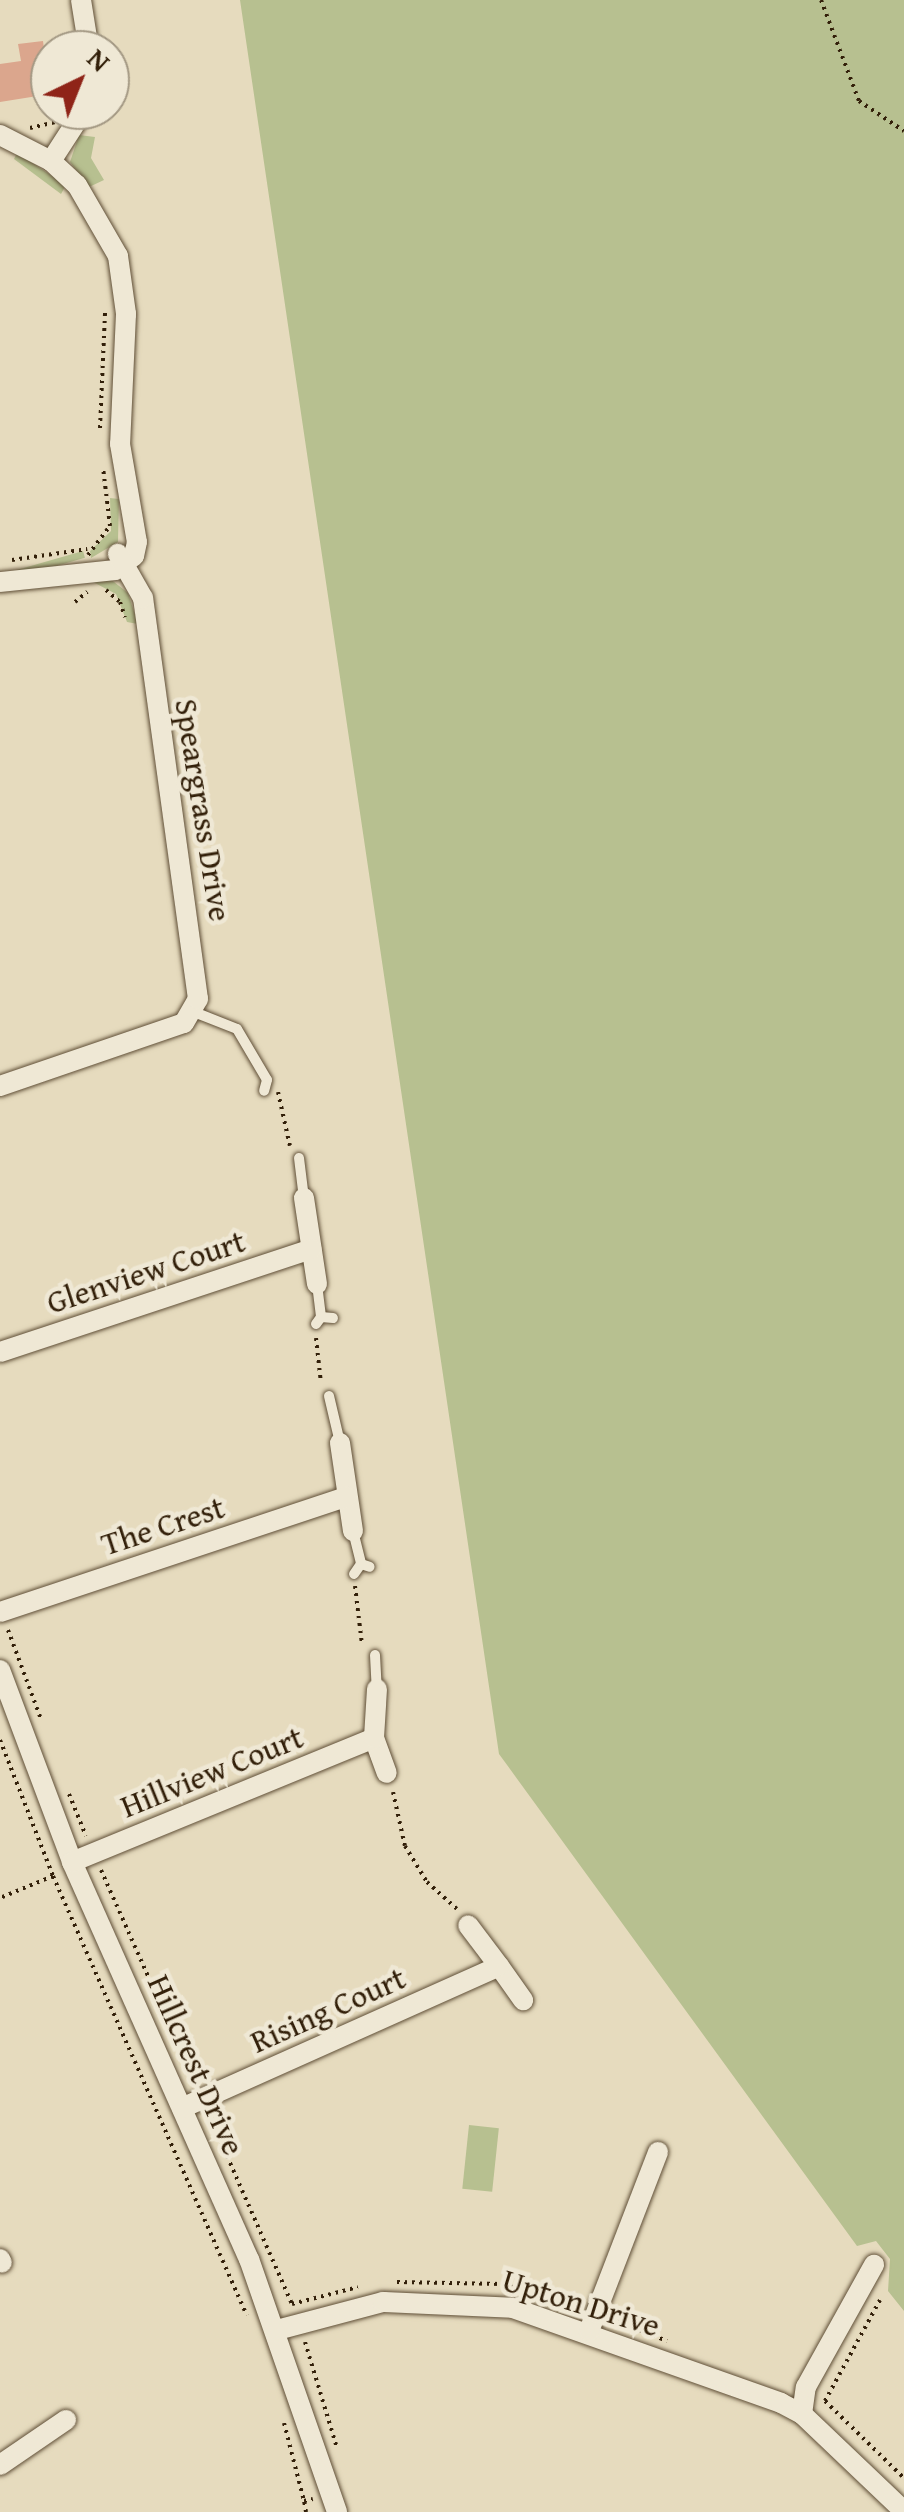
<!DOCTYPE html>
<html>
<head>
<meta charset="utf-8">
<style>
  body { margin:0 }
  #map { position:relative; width:904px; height:2512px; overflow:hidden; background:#e6dbbe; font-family:"Gentium Book Plus",serif }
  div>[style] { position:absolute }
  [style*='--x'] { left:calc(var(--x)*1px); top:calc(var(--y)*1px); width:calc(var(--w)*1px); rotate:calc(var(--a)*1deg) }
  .green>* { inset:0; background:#b7c090; transform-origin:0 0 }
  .building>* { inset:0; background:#dba68d }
  .path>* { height:4px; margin-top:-2px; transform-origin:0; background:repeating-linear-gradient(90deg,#321f09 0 2.5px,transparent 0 7.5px) }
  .roads { filter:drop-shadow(0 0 2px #5f4e36) drop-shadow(0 0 2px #5f4e36) }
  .lane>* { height:10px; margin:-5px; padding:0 5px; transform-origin:5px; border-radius:5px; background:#efe8d5 }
  .street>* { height:20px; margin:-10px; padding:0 10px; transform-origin:10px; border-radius:10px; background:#efe8d5 }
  span { translate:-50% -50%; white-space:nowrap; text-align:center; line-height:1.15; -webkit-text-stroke:9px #efe8d5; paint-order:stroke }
  .street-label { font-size:32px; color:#321f09 }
  .north { position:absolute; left:30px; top:30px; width:100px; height:100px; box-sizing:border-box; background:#efe8d5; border:2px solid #a39883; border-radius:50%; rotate:43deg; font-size:28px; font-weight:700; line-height:40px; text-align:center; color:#321f09 }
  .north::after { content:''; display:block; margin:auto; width:35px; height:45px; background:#8f2418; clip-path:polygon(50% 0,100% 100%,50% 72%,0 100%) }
</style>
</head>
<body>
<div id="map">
  <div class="green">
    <div style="clip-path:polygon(240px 0,904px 0,904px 2311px,888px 2291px,890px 2259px,876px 2241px,857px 2246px,499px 1754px)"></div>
    <div style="clip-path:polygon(79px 135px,95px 137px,91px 158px,104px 180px,89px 187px,70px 162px)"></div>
    <div style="clip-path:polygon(17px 153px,66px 185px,61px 194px,14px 159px)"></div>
    <div style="clip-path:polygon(110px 498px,119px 499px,118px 542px,91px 558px,90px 551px,111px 531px)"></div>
    <div style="left:83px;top:551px;width:7px;height:69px;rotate:74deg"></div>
    <div style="clip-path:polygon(109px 578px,128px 593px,138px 624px,127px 622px,116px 594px,93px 582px)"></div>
    <div style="left:469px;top:2125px;width:30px;height:64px;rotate:6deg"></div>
  </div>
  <div class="building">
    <div style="clip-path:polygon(43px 41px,50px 94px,0 102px,0 64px,21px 61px,18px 44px)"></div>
  </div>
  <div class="path">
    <div style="--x:821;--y:0;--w:108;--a:69.4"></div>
    <div style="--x:859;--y:101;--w:54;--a:33.7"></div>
    <div style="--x:30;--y:128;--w:26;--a:-13"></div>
    <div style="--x:100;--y:428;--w:116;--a:-87.5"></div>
    <div style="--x:88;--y:555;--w:36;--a:-53"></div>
    <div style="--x:110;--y:526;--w:59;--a:-96.8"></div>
    <div style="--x:12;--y:560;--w:76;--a:-8.3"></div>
    <div style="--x:106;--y:590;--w:18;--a:41"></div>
    <div style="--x:120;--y:602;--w:16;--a:72"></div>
    <div style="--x:75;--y:602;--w:16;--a:-40"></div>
    <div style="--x:278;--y:1092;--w:55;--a:77.5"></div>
    <div style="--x:316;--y:1338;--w:45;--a:83.7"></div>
    <div style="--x:355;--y:1586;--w:59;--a:83.2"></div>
    <div style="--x:8;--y:1630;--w:95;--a:69.7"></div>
    <div style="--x:0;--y:1740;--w:146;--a:68.7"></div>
    <div style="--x:53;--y:1876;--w:57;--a:157.5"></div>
    <div style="--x:393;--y:1792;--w:55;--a:77.5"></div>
    <div style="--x:405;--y:1846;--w:42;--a:58.6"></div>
    <div style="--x:427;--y:1882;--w:40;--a:42"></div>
    <div style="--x:69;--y:1794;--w:45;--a:68"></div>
    <div style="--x:101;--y:1870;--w:230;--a:66.1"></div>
    <div style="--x:53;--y:1876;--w:480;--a:66.2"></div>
    <div style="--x:209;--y:2115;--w:206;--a:66.3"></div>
    <div style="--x:292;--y:2304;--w:68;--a:-14.4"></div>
    <div style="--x:397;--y:2282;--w:106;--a:1.1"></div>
    <div style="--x:503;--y:2284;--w:79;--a:16.8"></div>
    <div style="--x:880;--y:2300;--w:115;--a:118.6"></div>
    <div style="--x:825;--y:2401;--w:110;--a:44.3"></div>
    <div style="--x:611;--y:2319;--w:60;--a:21.4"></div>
    <div style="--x:305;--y:2342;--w:111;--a:73.2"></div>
    <div style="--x:284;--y:2423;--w:81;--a:75.6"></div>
    <div style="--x:306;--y:2512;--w:11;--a:-100"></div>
    <div style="--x:304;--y:2501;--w:9;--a:-13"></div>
  </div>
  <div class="roads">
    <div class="lane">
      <div style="--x:194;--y:1012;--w:46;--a:21.6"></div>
      <div style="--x:237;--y:1029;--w:59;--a:59.5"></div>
      <div style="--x:267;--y:1080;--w:11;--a:105"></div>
      <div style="--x:299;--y:1158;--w:39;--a:83"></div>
      <div style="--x:317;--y:1284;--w:33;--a:83"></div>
      <div style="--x:316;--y:1324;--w:9;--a:-54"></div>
      <div style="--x:321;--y:1317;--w:12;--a:5"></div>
      <div style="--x:329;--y:1396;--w:48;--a:76.8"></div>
      <div style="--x:353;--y:1531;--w:34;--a:76"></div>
      <div style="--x:354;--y:1574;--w:12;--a:-55"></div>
      <div style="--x:361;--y:1564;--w:9;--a:18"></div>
      <div style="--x:375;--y:1655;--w:34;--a:87"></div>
    </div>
    <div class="street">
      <div style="--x:81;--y:0;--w:51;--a:80.9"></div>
      <div style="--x:0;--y:135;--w:57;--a:27"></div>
      <div style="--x:51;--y:161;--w:35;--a:43"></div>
      <div style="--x:77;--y:185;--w:82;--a:60"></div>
      <div style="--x:118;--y:256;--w:59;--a:82.1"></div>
      <div style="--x:126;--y:314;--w:130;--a:92.6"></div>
      <div style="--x:120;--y:444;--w:99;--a:80.2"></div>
      <div style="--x:137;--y:542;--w:14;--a:102"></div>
      <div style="--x:134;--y:556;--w:24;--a:144"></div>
      <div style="--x:115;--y:570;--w:116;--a:174"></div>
      <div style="--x:51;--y:161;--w:61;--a:-57.1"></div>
      <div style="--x:0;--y:1086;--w:194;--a:-18.9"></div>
      <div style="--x:184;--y:1023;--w:28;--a:-60"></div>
      <div style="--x:198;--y:999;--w:405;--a:-97.8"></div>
      <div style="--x:143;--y:598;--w:51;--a:-119.6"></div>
      <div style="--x:304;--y:1198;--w:87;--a:81.4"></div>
      <div style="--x:0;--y:1352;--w:328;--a:-18.3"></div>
      <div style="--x:340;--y:1443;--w:89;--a:81.6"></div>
      <div style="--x:0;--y:1612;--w:365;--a:-18.4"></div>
      <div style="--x:0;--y:1670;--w:205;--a:69.4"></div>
      <div style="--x:72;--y:1862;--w:435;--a:66"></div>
      <div style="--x:249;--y:2259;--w:268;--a:70.8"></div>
      <div style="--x:374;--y:1738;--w:37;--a:70"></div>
      <div style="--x:72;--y:1862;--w:326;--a:-22.3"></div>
      <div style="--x:374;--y:1738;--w:49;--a:-86.5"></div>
      <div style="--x:499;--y:1966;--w:42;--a:54.8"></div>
      <div style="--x:182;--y:2108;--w:347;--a:-24.1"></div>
      <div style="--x:499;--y:1966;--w:51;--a:-127.1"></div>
      <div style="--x:0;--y:2259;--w:4;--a:63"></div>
      <div style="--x:277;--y:2330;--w:110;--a:-14.8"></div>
      <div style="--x:383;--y:2302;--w:130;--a:2.6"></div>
      <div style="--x:513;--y:2308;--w:284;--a:19.5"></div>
      <div style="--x:781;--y:2403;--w:24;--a:28"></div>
      <div style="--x:802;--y:2414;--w:141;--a:43.6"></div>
      <div style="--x:589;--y:2331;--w:192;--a:-68.9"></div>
      <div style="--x:802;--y:2414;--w:27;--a:-82"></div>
      <div style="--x:806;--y:2387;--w:140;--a:-60.9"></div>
      <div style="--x:0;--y:2465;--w:80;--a:-34.3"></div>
    </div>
  </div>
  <div class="street-label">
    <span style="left:203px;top:810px;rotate:81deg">Speargrass Drive</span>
    <span style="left:146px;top:1272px;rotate:-18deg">Glenview Court</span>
    <span style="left:163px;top:1526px;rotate:-18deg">The Crest</span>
    <span style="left:212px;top:1772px;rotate:-22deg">Hillview Court</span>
    <span style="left:328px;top:2010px;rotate:-24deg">Rising Court</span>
    <span style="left:196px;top:2065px;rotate:66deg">Hillcrest Drive</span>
    <span style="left:581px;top:2303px;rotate:17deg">Upton Drive</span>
  </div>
  <div class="north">N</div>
</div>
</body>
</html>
